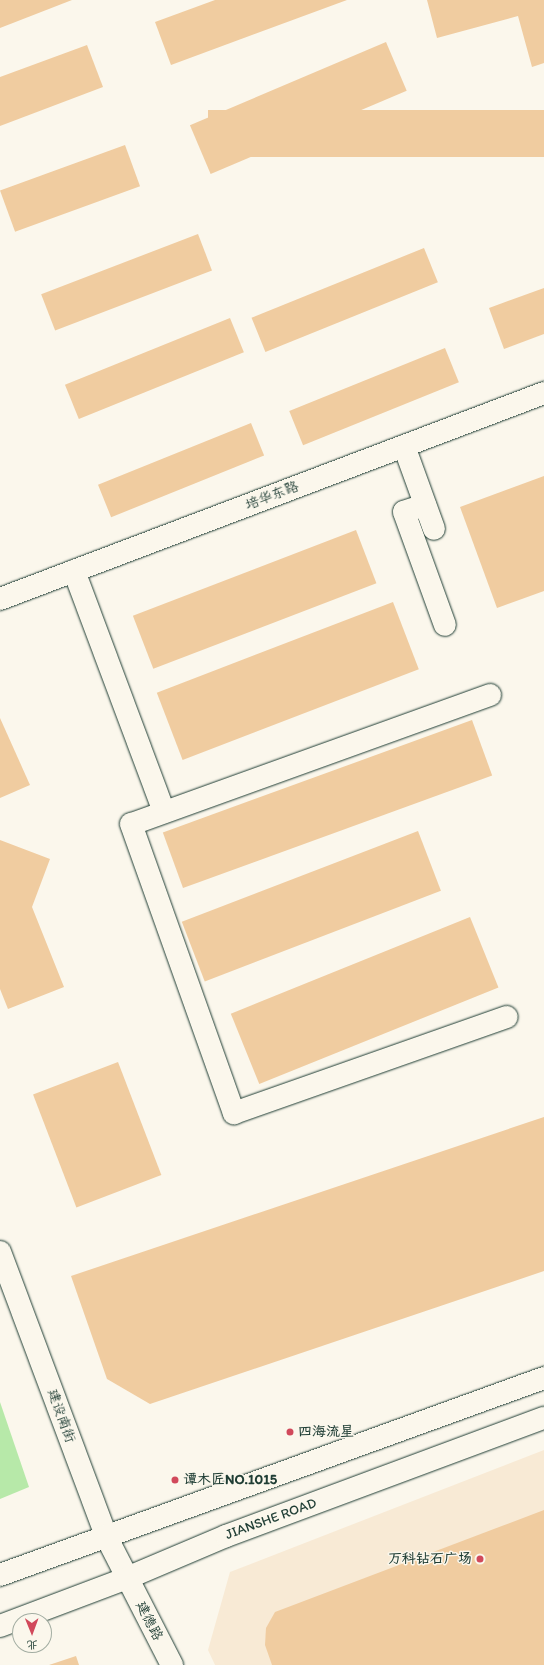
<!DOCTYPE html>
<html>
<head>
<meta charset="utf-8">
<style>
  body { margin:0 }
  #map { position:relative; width:544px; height:1665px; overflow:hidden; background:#fbf7ec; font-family:Itim,"LXGW WenKai TC",sans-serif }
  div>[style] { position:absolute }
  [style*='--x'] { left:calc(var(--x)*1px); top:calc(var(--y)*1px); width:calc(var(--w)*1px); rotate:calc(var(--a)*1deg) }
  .built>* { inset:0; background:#f8ead5 }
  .green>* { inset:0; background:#b7e9a9 }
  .building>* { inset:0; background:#f0cca0; transform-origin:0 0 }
  .roads { filter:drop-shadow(0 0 1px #1f3d34) drop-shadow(0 0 1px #1f3d34) }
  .minor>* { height:22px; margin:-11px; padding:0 11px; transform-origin:11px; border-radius:11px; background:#fbf7ec }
  .dots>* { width:11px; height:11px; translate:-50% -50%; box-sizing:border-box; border:2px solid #fbf7ec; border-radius:50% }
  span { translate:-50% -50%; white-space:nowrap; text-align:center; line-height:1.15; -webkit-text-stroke:3px #fbf7ec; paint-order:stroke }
  .street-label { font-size:14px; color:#1f3d34 }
  .poi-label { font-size:14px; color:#1f3d34; font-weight:700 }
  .left { translate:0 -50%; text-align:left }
  .right { translate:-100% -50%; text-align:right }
  .north { position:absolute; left:12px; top:1613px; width:40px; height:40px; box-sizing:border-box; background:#fbf7ec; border:1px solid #a3ada2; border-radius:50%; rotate:179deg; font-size:11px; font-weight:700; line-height:16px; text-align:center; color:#1f3d34 }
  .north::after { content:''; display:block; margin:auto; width:14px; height:18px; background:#d1495b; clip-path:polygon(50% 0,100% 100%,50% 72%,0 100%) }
</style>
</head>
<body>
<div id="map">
  <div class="built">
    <div style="clip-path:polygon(544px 1450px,544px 1665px,215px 1665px,208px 1650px,230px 1572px)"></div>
  </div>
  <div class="green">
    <div style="clip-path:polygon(0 1402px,29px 1487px,0 1499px)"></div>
  </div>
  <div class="building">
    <div style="clip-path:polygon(0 0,72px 0,0 28px)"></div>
    <div style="clip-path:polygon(215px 0,347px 0,171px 65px,155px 22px)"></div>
    <div style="clip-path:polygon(427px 0,544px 0,544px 63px,532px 67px,518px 16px,437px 38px)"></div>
    <div style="left:386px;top:42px;width:53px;height:213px;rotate:67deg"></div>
    <div style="clip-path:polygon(87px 45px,103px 87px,0 126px,0 77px)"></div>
    <div style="left:544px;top:110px;width:47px;height:336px;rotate:90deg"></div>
    <div style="left:125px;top:145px;width:44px;height:133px;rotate:70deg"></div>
    <div style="left:198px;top:234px;width:39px;height:168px;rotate:69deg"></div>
    <div style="left:424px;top:248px;width:37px;height:186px;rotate:68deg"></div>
    <div style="clip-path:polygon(544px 288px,544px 334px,504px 349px,489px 308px)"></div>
    <div style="left:230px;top:318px;width:37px;height:178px;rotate:68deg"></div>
    <div style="left:445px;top:348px;width:37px;height:168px;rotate:68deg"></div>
    <div style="left:251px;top:423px;width:35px;height:165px;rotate:68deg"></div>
    <div style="clip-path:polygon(544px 476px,544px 591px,497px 608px,460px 507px)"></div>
    <div style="left:356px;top:530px;width:57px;height:239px;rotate:69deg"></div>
    <div style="left:393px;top:602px;width:72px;height:253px;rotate:69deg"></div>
    <div style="clip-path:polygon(0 718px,30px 785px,0 798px)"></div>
    <div style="left:472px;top:720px;width:59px;height:329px;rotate:70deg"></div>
    <div style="left:418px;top:831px;width:64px;height:253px;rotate:69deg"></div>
    <div style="clip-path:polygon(0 840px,50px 859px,32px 907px,64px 987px,8px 1009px,0 989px)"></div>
    <div style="left:470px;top:917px;width:76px;height:258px;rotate:68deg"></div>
    <div style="left:118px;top:1062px;width:121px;height:91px;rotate:69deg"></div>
    <div style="clip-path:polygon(544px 1117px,544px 1271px,150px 1404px,107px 1379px,71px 1276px)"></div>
    <div style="clip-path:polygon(544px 1510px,544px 1665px,272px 1665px,265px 1645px,266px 1628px,275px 1612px)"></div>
    <div style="clip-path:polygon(76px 1656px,79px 1665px,49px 1665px)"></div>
  </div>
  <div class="roads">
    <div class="minor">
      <div style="--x:404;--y:446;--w:88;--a:70.1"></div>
      <div style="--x:425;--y:505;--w:22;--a:162"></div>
      <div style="--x:404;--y:512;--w:120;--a:70.1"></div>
      <div style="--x:74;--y:571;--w:257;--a:69.5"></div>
      <div style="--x:0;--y:599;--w:582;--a:-20.74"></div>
      <div style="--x:490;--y:695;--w:381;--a:160.2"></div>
      <div style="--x:131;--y:824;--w:307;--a:70.4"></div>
      <div style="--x:234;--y:1113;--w:289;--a:-19.4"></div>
      <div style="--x:0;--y:1252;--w:303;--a:69.5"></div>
      <div style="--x:106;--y:1536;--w:145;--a:62.9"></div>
      <div style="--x:0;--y:1575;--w:579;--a:-19.91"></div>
      <div style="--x:0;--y:1626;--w:136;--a:-20.7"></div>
      <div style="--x:127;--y:1578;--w:108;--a:-23"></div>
      <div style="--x:226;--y:1536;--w:339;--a:-20.4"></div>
    </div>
  </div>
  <div class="dots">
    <div style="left:290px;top:1432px;background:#d1495b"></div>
    <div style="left:175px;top:1480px;background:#d1495b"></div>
    <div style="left:480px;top:1559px;background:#d1495b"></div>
  </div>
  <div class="street-label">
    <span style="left:272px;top:496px;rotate:-21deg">培华东路</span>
    <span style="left:61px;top:1416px;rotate:70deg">建设南街</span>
    <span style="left:271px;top:1519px;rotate:-20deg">JIANSHE ROAD</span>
    <span style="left:149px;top:1621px;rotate:63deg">建德路</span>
  </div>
  <div class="poi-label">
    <span class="left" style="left:298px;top:1432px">四海流星</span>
    <span class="left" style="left:183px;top:1480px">谭木匠NO.1015</span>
    <span class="right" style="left:472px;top:1559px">万科钻石广场</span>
  </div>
  <div class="north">北</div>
</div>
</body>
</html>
